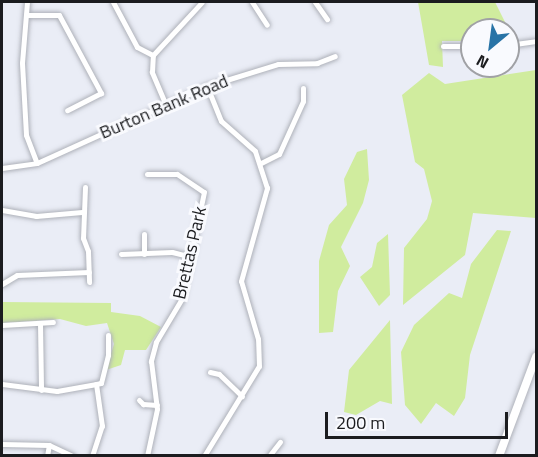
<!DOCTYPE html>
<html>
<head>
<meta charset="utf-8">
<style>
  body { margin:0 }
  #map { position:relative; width:538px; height:457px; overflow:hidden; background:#eaedf6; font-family:"Titillium Web",sans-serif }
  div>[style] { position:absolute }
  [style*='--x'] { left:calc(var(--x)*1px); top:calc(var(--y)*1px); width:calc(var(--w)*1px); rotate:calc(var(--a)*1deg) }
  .green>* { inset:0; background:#d0ec9e }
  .roads { filter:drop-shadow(0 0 2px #aeb1b9) drop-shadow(0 0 2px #aeb1b9) }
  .minor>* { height:5px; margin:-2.5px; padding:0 2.5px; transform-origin:2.5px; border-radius:2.5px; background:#fff }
  .primary>* { height:8px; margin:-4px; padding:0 4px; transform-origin:4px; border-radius:4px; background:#fff }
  span { translate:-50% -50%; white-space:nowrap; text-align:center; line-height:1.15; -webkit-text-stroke:6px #f9fafe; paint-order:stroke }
  .street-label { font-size:18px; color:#1b1c1f }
  .frame { position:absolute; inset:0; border:3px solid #1b1c1f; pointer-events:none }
  .north { position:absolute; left:460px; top:18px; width:60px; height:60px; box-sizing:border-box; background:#f9fafe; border:2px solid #a0a1a5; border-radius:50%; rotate:209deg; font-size:16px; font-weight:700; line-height:24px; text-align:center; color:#1b1c1f }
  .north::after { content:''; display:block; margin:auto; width:21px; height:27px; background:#2873a6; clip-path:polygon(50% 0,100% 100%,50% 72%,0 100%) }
  .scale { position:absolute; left:325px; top:412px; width:183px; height:27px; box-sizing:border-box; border:3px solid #1b1c1f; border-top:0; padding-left:8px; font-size:18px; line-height:21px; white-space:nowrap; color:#1b1c1f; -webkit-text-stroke:4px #f9fafe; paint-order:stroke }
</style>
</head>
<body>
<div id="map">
  <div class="green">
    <div style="clip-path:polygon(418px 2px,495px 2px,514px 40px,508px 40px,508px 30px,472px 30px,472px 41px,442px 41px,443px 67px,429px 65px)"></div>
    <div style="clip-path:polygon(536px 70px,536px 218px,473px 213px,465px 255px,403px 305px,404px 248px,427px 219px,432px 201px,424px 169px,415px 162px,402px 95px,429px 73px,445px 84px)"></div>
    <div style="clip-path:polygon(367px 149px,369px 180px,363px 203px,341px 247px,350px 266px,338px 291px,333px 332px,319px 333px,319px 261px,329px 225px,347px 205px,344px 179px,357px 152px)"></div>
    <div style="clip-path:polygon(497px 230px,511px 231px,470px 355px,465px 398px,454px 416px,436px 403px,421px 424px,405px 405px,401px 352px,414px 325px,449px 293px,462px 298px,471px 264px)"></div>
    <div style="clip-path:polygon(388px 234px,390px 295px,379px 306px,360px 277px,372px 267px,377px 243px)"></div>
    <div style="clip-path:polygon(2px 302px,111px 303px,111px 312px,140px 316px,161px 327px,146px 350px,125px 350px,121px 365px,106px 370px,114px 344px,107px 323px,86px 326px,60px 319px,2px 323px)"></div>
    <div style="clip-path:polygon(390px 320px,392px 404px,380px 401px,356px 415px,344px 412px,349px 370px)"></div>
  </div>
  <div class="roads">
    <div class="minor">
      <div style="--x:27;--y:2;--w:61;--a:94.7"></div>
      <div style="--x:22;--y:63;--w:72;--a:86.8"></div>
      <div style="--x:26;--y:135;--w:30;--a:69"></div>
      <div style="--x:113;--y:2;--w:51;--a:61.9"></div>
      <div style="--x:137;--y:47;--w:18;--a:27"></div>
      <div style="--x:252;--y:2;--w:27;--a:57"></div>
      <div style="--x:315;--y:2;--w:21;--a:55"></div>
      <div style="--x:28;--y:15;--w:31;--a:0"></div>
      <div style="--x:59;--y:15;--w:89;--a:61.7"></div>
      <div style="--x:101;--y:93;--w:38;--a:153"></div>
      <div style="--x:508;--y:45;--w:28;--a:-8"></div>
      <div style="--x:443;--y:46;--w:29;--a:0"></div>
      <div style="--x:165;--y:103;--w:34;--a:-113"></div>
      <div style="--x:152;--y:72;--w:17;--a:-87"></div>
      <div style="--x:153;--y:55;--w:72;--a:-47.2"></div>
      <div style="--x:261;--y:163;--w:20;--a:-27"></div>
      <div style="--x:279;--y:154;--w:58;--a:-65.6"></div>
      <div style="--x:303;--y:101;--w:13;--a:-90"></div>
      <div style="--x:2;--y:168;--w:35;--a:-8"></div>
      <div style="--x:37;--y:163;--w:187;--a:-24.4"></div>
      <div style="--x:207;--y:86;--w:74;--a:-17.2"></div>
      <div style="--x:278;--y:64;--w:39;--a:-1"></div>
      <div style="--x:317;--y:63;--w:19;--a:-21"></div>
      <div style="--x:147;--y:174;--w:30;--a:0"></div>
      <div style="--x:177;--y:174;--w:32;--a:34"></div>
      <div style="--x:204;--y:192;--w:110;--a:102"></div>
      <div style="--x:181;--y:300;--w:49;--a:120.8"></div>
      <div style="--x:156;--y:342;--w:20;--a:105"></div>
      <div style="--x:151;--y:361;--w:48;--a:82.9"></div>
      <div style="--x:157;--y:409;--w:48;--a:102"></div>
      <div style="--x:85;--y:187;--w:51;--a:92.2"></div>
      <div style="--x:83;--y:238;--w:14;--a:69"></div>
      <div style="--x:88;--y:251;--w:31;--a:88"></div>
      <div style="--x:2;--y:210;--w:35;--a:10"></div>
      <div style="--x:36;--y:216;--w:46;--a:-5"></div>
      <div style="--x:121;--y:254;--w:51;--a:-2.2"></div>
      <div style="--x:172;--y:252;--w:16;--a:14"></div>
      <div style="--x:144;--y:254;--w:20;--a:-90"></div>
      <div style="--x:2;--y:284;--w:17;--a:-31"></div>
      <div style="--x:17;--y:275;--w:72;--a:-2.4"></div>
      <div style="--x:40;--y:323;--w:67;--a:89.1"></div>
      <div style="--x:2;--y:325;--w:51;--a:-3.4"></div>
      <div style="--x:210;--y:372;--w:9;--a:13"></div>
      <div style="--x:219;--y:374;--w:32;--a:44"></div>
      <div style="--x:2;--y:384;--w:55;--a:7.3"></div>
      <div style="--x:57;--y:391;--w:40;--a:-10"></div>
      <div style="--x:96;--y:384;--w:5;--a:-11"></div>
      <div style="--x:101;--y:383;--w:29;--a:-76"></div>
      <div style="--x:108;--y:355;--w:20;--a:-90"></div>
      <div style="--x:139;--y:400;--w:6;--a:45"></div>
      <div style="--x:143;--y:404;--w:14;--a:4"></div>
      <div style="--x:2;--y:444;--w:47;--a:1.2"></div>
      <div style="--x:49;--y:445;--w:26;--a:25"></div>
      <div style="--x:47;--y:456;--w:11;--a:-80"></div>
      <div style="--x:92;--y:456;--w:32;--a:-72"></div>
      <div style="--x:102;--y:426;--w:42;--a:-98.1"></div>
      <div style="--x:204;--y:456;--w:105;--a:-58.6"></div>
      <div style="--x:259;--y:366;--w:27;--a:-92"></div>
      <div style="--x:258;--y:339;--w:60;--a:-106.3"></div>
      <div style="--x:241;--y:281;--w:97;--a:-74.4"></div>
      <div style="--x:267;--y:188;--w:39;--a:-108"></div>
      <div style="--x:255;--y:151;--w:45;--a:-138.6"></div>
      <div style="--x:221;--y:121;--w:38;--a:-112"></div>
      <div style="--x:269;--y:456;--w:18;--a:-52"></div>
    </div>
    <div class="primary">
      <div style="--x:499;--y:456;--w:106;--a:-69.5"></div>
    </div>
  </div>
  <div class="street-label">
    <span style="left:164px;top:107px;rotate:-23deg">Burton Bank Road</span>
    <span style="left:190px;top:253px;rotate:-77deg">Brettas Park</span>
  </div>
  <div class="frame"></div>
  <div class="north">N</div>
  <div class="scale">200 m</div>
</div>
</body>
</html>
